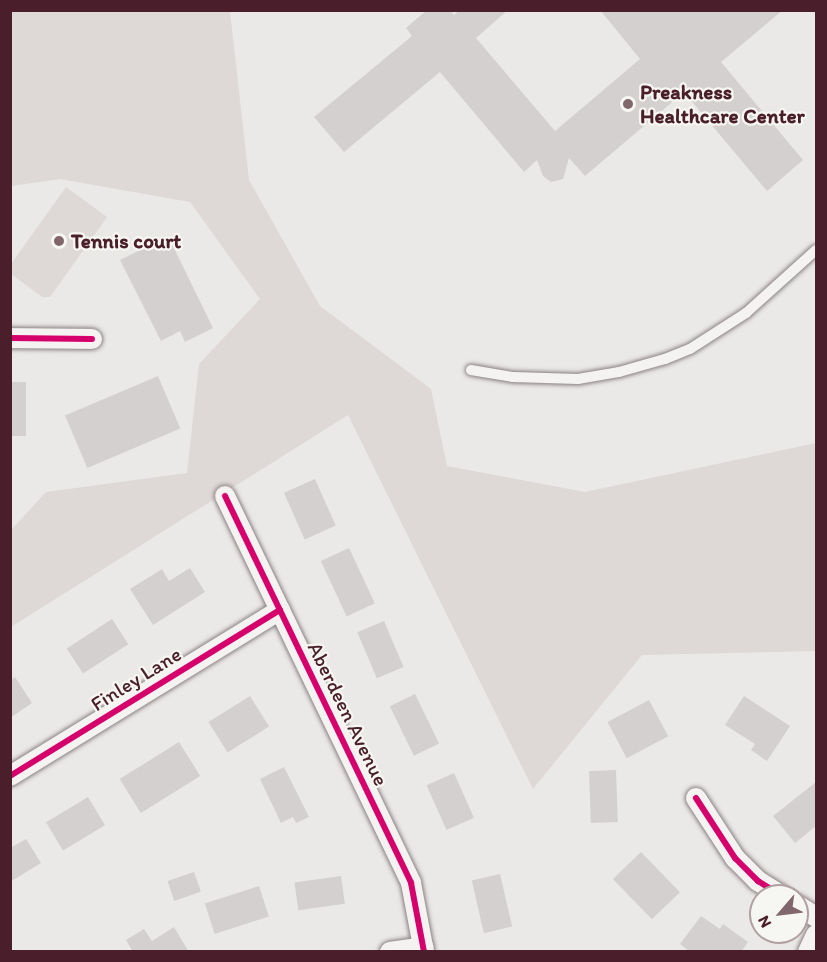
<!DOCTYPE html>
<html>
<head>
<meta charset="utf-8">
<style>
  body { margin:0 }
  #map { position:relative; width:827px; height:962px; overflow:hidden; background:#ebe9e7; font-family:Itim,sans-serif }
  div>[style] { position:absolute }
  [style*='--x'] { left:calc(var(--x)*1px); top:calc(var(--y)*1px); width:calc(var(--w)*1px); rotate:calc(var(--a)*1deg) }
  .green>* { inset:0; background:#ded8d7 }
  .building>* { inset:0; background:#d3d0cf; transform-origin:0 0 }
  .roads { filter:drop-shadow(0 0 2px #8b8283) drop-shadow(0 0 2px #8b8283) }
  .service>* { height:10px; margin:-5px; padding:0 5px; transform-origin:5px; border-radius:5px; background:#f4f3f1 }
  .minor>* { height:20px; margin:-10px; padding:0 10px; transform-origin:10px; border-radius:10px; background:#f4f3f1 }
  .cycleway>* { height:6px; margin:-3px; padding:0 3px; transform-origin:3px; border-radius:3px; background:#d6006c }
  .dots>* { width:16px; height:16px; translate:-50% -50%; box-sizing:border-box; border:3px solid #f6f6f2; border-radius:50% }
  span { translate:-50% -50%; white-space:nowrap; text-align:center; line-height:1.15; -webkit-text-stroke:4.5px #f6f6f2; paint-order:stroke }
  .poi-label { font-size:21px; color:#4a1f2b; font-weight:700 }
  .left { translate:0 -50%; text-align:left }
  .street-label { font-size:21px; color:#4a1f2b }
  .frame { position:absolute; inset:0; border:12px solid #4a1f2b; pointer-events:none }
  .north { position:absolute; left:749px; top:884px; width:60px; height:60px; box-sizing:border-box; background:#f6f6f2; border:2px solid #b1a0a2; border-radius:50%; rotate:242deg; font-size:16px; font-weight:700; line-height:24px; text-align:center; color:#4a1f2b }
  .north::after { content:''; display:block; margin:auto; width:21px; height:27px; background:#82666d; clip-path:polygon(50% 0,100% 100%,50% 72%,0 100%) }
</style>
</head>
<body>
<div id="map">
  <div class="green">
    <div style="clip-path:polygon(11px 11px,230px 11px,249px 180px,320px 306px,431px 389px,447px 466px,585px 492px,816px 443px,816px 651px,642px 655px,533px 789px,348px 415px,11px 627px,11px 530px,46px 492px,187px 473px,199px 364px,260px 299px,190px 202px,60px 179px,11px 186px)"></div>
    <div style="clip-path:polygon(66px 187px,107px 217px,50px 297px,42px 297px,11px 274px,11px 264px)"></div>
  </div>
  <div class="building">
    <div style="clip-path:polygon(427px 10px,450px 10px,454px 15px,460px 10px,508px 10px,476px 38px,555px 131px,640px 59px,600px 10px,783px 10px,721px 62px,803px 160px,767px 191px,684px 92px,585px 176px,569px 158px,563px 179px,551px 182px,543px 176px,537px 160px,524px 172px,440px 72px,344px 152px,314px 117px,412px 36px,406px 28px)"></div>
    <div style="clip-path:polygon(168px 236px,213px 328px,185px 342px,180px 331px,161px 341px,120px 260px)"></div>
    <div style="left:158px;top:376px;width:57px;height:101px;rotate:67deg"></div>
    <div style="left:10px;top:382px;width:16px;height:54px"></div>
    <div style="left:315px;top:479px;width:51px;height:34px;rotate:66deg"></div>
    <div style="left:349px;top:548px;width:61px;height:31px;rotate:65deg"></div>
    <div style="clip-path:polygon(190px 568px,205px 592px,153px 625px,130px 589px,162px 569px,169px 581px)"></div>
    <div style="left:112px;top:619px;width:30px;height:54px;rotate:57deg"></div>
    <div style="left:384px;top:621px;width:50px;height:29px;rotate:67deg"></div>
    <div style="clip-path:polygon(15px 677px,32px 703px,10px 718px,10px 680px)"></div>
    <div style="left:415px;top:694px;width:55px;height:28px;rotate:64deg"></div>
    <div style="left:250px;top:696px;width:36px;height:49px;rotate:58deg"></div>
    <div style="clip-path:polygon(744px 696px,790px 726px,767px 761px,751px 750px,755px 744px,725px 725px)"></div>
    <div style="left:649px;top:700px;width:41px;height:47px;rotate:62deg"></div>
    <div style="left:179px;top:742px;width:40px;height:70px;rotate:58deg"></div>
    <div style="clip-path:polygon(284px 767px,309px 817px,296px 823px,293px 817px,281px 823px,260px 779px)"></div>
    <div style="left:616px;top:770px;width:52px;height:27px;rotate:88deg"></div>
    <div style="left:454px;top:773px;width:49px;height:30px;rotate:66deg"></div>
    <div style="clip-path:polygon(816px 782px,816px 826px,795px 843px,773px 816px)"></div>
    <div style="left:88px;top:797px;width:33px;height:49px;rotate:59deg"></div>
    <div style="clip-path:polygon(26px 839px,41px 863px,10px 882px,10px 848px)"></div>
    <div style="left:641px;top:852px;width:56px;height:39px;rotate:46deg"></div>
    <div style="left:194px;top:872px;width:21px;height:28px;rotate:71deg"></div>
    <div style="left:500px;top:874px;width:54px;height:29px;rotate:77deg"></div>
    <div style="left:341px;top:876px;width:28px;height:47px;rotate:82deg"></div>
    <div style="left:259px;top:886px;width:32px;height:57px;rotate:72deg"></div>
    <div style="clip-path:polygon(701px 916px,720px 929px,723px 924px,748px 942px,741px 952px,690px 952px,680px 944px)"></div>
    <div style="clip-path:polygon(174px 927px,189px 952px,133px 952px,126px 940px,144px 929px,152px 941px)"></div>
  </div>
  <div class="roads">
    <div class="service">
      <div style="--x:471;--y:370;--w:43;--a:9.5"></div>
      <div style="--x:513;--y:377;--w:65;--a:1.8"></div>
      <div style="--x:578;--y:379;--w:42;--a:-9.7"></div>
      <div style="--x:619;--y:372;--w:48;--a:-15.8"></div>
      <div style="--x:665;--y:359;--w:27;--a:-22"></div>
      <div style="--x:690;--y:349;--w:67;--a:-32.7"></div>
      <div style="--x:746;--y:313;--w:94;--a:-42"></div>
    </div>
    <div class="minor">
      <div style="--x:10;--y:338;--w:82;--a:0.7"></div>
      <div style="--x:225;--y:496;--w:429;--a:64.3"></div>
      <div style="--x:411;--y:883;--w:70;--a:79.3"></div>
      <div style="--x:10;--y:776;--w:317;--a:-31.6"></div>
      <div style="--x:696;--y:798;--w:72;--a:57"></div>
      <div style="--x:735;--y:858;--w:33;--a:45"></div>
      <div style="--x:758;--y:881;--w:28;--a:32"></div>
      <div style="--x:797;--y:905;--w:22;--a:32"></div>
      <div style="--x:390;--y:952;--w:34;--a:-8"></div>
      <div style="--x:808;--y:952;--w:19;--a:-65"></div>
    </div>
  </div>
  <div class="cycleway">
    <div style="--x:10;--y:338;--w:82;--a:0.7"></div>
    <div style="--x:225;--y:496;--w:429;--a:64.3"></div>
    <div style="--x:411;--y:883;--w:70;--a:79.3"></div>
    <div style="--x:10;--y:776;--w:317;--a:-31.6"></div>
    <div style="--x:696;--y:798;--w:72;--a:57"></div>
    <div style="--x:735;--y:858;--w:33;--a:45"></div>
    <div style="--x:758;--y:881;--w:28;--a:32"></div>
  </div>
  <div class="dots">
    <div style="left:628px;top:104px;background:#82666d"></div>
    <div style="left:59px;top:241px;background:#82666d"></div>
  </div>
  <div class="poi-label">
    <span class="left" style="left:640px;top:104px">Preakness<br>Healthcare Center</span>
    <span class="left" style="left:71px;top:241px">Tennis court</span>
  </div>
  <div class="street-label">
    <span style="left:136px;top:679px;rotate:-32deg">Finley Lane</span>
    <span style="left:348px;top:714px;rotate:64deg">Aberdeen Avenue</span>
  </div>
  <div class="frame"></div>
  <div class="north">N</div>
</div>
</body>
</html>
